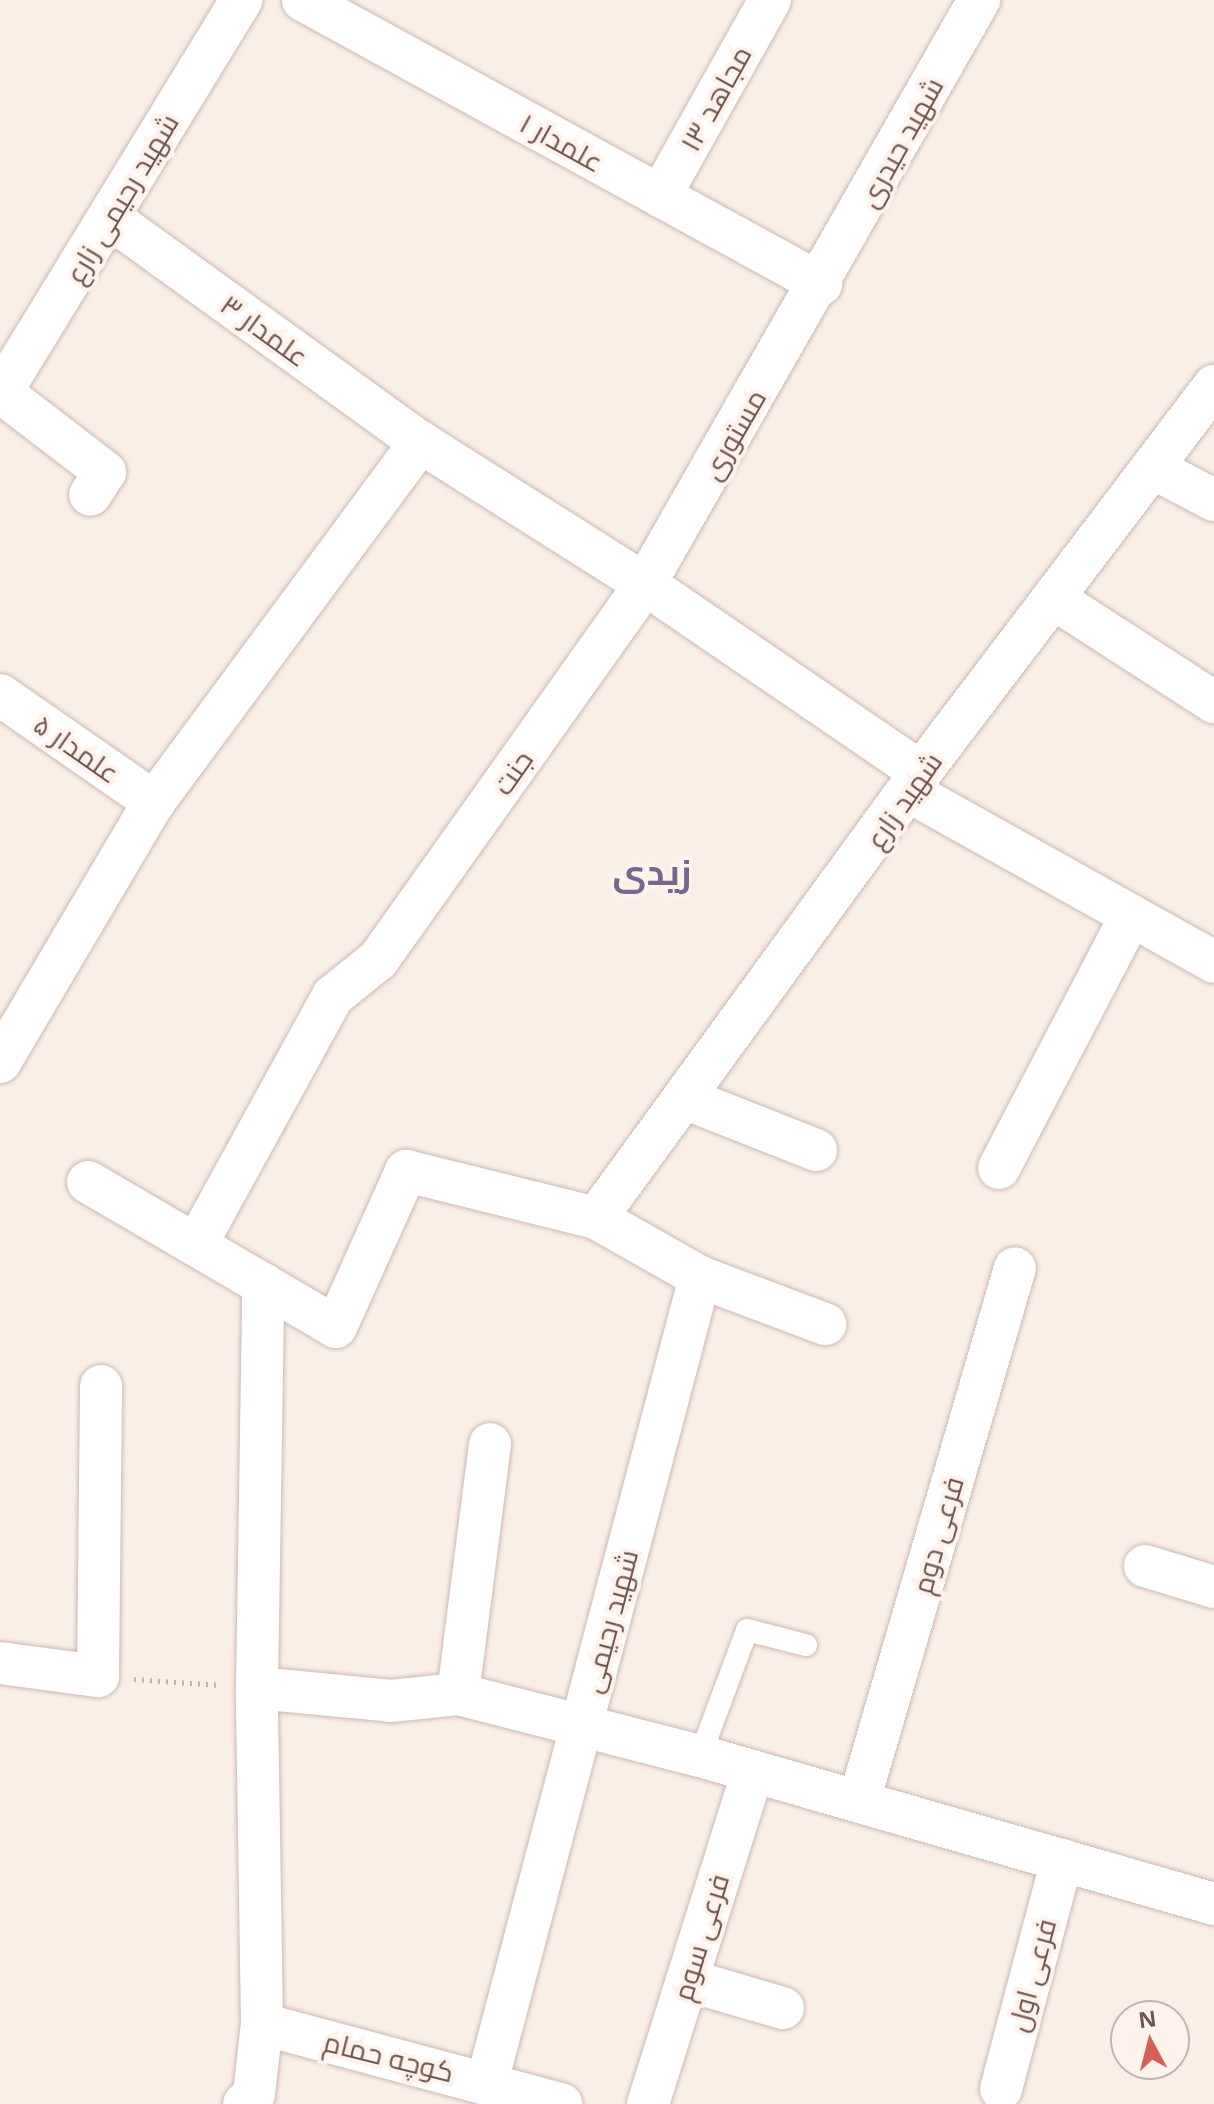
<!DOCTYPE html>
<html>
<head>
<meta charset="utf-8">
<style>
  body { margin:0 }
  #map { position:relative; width:1214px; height:2104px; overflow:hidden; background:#faefe6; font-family:"Open Sans",Cairo,sans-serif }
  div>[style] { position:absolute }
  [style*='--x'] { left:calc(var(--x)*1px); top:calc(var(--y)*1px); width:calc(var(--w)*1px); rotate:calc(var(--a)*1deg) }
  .path>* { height:5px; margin-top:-2.5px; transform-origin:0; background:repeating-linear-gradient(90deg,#d1aea5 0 2px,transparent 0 8px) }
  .roads { filter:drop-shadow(0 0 2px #ccb8b1) drop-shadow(0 0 2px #ccb8b1) }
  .lane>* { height:22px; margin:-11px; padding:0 11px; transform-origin:11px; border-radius:11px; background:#fff }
  .street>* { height:42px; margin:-21px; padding:0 21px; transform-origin:21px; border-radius:21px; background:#fff }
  span { translate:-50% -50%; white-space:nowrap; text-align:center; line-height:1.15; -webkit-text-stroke:8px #fdf3ec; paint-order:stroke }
  .street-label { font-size:28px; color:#70544e }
  .district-label { font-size:36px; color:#79668c; font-weight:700 }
  .north { position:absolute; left:1110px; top:2000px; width:80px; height:80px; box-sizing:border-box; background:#fdf3ec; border:2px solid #c5b3ad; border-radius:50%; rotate:353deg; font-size:22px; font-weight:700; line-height:32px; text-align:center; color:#70544e }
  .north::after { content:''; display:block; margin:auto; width:28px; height:36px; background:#d66059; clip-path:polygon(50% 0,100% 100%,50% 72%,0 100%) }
</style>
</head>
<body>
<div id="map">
  <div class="path">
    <div style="--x:134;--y:1679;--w:86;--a:4"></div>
  </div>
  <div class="roads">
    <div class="lane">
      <div style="--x:700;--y:1756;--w:134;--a:-69.5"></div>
      <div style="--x:747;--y:1630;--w:61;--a:14.3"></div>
    </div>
    <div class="street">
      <div style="--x:303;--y:0;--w:591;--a:28.73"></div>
      <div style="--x:660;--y:196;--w:225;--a:-60.7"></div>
      <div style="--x:110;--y:218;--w:382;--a:35.9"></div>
      <div style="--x:420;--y:442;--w:266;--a:32.3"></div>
      <div style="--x:645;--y:584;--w:334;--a:34.3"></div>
      <div style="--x:2;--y:393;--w:130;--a:37.5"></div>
      <div style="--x:105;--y:472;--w:27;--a:123"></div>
      <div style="--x:0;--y:394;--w:462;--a:-58.5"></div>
      <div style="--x:1153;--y:468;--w:69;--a:27.7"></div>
      <div style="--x:1053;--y:598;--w:192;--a:32.9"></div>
      <div style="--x:0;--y:695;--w:188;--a:34.8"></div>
      <div style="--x:910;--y:792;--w:348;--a:29.2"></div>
      <div style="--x:0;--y:1062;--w:302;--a:-59.4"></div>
      <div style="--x:154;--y:802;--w:448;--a:-53.5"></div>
      <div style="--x:684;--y:1098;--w:142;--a:21.5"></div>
      <div style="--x:999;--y:1168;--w:284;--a:-62.4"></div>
      <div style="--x:88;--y:1182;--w:287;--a:30.3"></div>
      <div style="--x:336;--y:1327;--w:171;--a:-65.8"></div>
      <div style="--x:406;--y:1171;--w:196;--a:13.9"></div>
      <div style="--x:596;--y:1218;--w:120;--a:29.6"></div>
      <div style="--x:700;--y:1277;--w:833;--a:104.82"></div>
      <div style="--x:596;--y:1218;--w:552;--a:-53.92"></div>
      <div style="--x:921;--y:772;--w:485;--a:-52.8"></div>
      <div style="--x:196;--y:1245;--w:284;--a:-61.2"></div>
      <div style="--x:333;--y:996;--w:58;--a:-38.7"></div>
      <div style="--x:378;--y:960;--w:461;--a:-54.6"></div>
      <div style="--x:645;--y:584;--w:673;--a:-60.23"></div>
      <div style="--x:700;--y:1277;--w:134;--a:20.6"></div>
      <div style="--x:1145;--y:1566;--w:72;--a:16.9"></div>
      <div style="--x:0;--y:1663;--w:99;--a:7.6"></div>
      <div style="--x:98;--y:1676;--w:290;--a:-89.4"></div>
      <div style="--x:257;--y:1688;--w:135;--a:5.5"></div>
      <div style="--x:391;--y:1701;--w:67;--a:-6"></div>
      <div style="--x:458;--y:1694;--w:250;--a:14.4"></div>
      <div style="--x:700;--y:1756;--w:535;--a:16.06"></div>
      <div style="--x:458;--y:1694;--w:252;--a:-82.7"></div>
      <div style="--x:859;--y:1801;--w:555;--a:-73.69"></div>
      <div style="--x:687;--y:1980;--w:100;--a:16.3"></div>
      <div style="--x:262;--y:2024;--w:310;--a:15"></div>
      <div style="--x:1001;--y:2089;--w:237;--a:-75.1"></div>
      <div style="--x:244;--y:2104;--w:14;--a:-45"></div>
      <div style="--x:254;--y:2094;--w:70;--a:-83.5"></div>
      <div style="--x:262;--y:2024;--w:336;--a:-90.9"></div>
      <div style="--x:257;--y:1688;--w:404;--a:-89.1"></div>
      <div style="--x:648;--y:2104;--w:349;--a:-72.5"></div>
    </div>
  </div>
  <div class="street-label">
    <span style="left:715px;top:98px;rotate:-61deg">مجاهد ۱۳</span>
    <span style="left:562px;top:142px;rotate:29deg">علمدار ۱</span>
    <span style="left:900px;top:142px;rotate:-61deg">شهید حیدری</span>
    <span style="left:121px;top:198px;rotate:-59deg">شهید رحیمی زارع</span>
    <span style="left:265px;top:330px;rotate:36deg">علمدار ۳</span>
    <span style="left:733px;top:434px;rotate:-60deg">مستوری</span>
    <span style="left:77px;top:748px;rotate:35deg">علمدار ۵</span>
    <span style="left:512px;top:772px;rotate:-55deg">جنت</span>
    <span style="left:903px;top:800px;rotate:-55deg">شهید زارع</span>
    <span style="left:937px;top:1535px;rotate:-74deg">فرعی دوم</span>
    <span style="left:609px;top:1621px;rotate:-75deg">شهید رحیمی</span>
    <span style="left:700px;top:1937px;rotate:-73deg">فرعی سوم</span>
    <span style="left:1031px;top:1975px;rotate:-75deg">فرعی اول</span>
    <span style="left:389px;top:2056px;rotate:14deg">کوچه حمام</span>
  </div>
  <div class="district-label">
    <span style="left:652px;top:872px">زیدی</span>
  </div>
  <div class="north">N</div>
</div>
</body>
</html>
